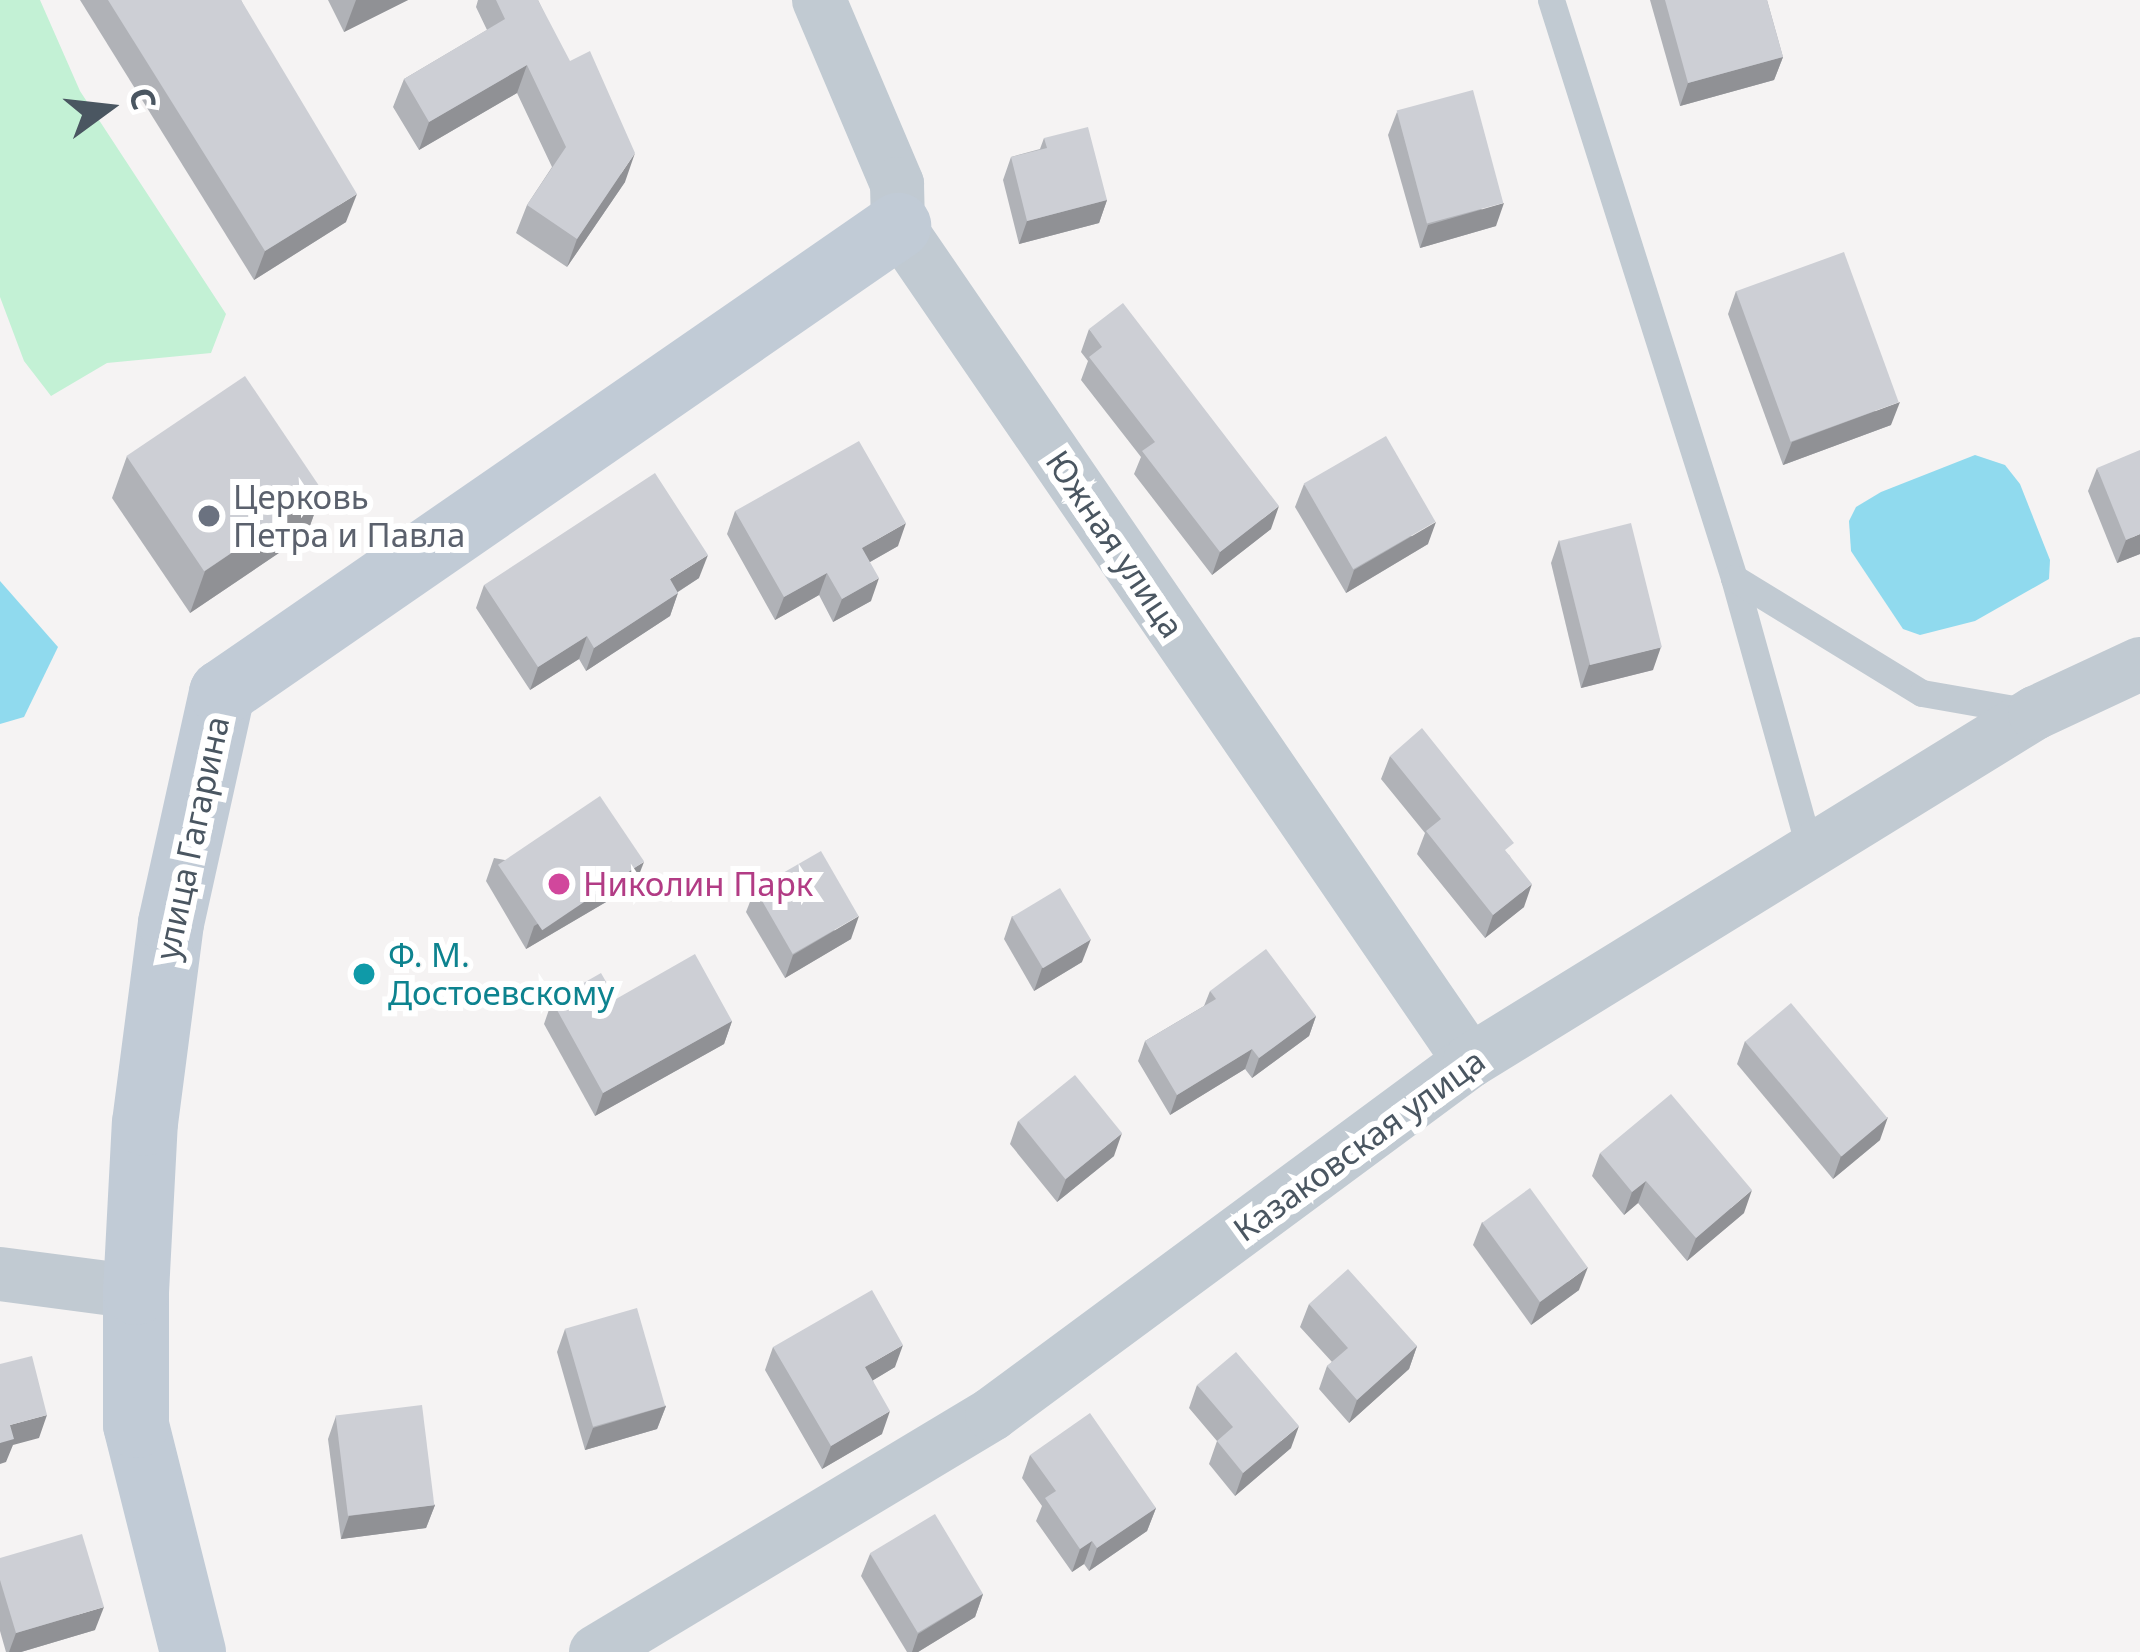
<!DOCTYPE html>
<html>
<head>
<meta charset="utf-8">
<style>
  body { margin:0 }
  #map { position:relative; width:2140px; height:1652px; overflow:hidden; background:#f5f3f3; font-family:"Noto Sans",sans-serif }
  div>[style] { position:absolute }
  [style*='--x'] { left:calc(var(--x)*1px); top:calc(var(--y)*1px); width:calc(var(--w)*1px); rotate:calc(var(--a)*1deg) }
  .green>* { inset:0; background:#c3f1d5 }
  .water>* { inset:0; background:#90daee }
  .lane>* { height:27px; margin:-13.5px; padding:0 13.5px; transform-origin:13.5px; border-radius:13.5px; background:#c1cad2 }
  .street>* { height:54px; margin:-27px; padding:0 27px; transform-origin:27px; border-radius:27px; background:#c1cad2 }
  .secondary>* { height:66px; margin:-33px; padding:0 33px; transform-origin:33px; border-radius:33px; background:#c1cbd6 }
  .wall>* { inset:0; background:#b0b2b7 }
  .shaded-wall>* { inset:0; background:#909195 }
  .building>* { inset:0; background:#cdcfd5; transform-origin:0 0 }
  .dots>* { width:33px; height:33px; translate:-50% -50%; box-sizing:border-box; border:6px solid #fff; border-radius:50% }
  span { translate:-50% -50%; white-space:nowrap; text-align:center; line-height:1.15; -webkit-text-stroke:12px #fff; paint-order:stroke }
  .worship-label { font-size:33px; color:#5b616d }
  .left { translate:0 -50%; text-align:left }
  .street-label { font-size:33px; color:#4a5661 }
  .hotel-label { font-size:33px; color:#b23c85 }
  .culture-label { font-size:33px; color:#0d838f }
  .north { position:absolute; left:48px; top:48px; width:120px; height:120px; -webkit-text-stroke:9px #fff; paint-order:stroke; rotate:75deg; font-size:33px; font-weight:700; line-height:48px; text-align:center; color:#4a5661 }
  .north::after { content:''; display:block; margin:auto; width:42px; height:54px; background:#4a5661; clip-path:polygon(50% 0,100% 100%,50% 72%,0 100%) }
</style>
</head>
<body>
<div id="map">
  <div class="green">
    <div style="clip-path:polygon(0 0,40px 0,80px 91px,226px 314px,211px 353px,107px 363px,51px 396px,24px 361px,0 297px)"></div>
  </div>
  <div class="water">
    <div style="clip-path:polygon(1975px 455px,2005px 465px,2020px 484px,2050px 560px,2049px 579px,1975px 621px,1920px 635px,1903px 629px,1851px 551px,1849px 521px,1856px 507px,1881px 492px)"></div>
    <div style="clip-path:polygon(0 581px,58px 647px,24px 717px,0 724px)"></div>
  </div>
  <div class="lane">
    <div style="--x:1551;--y:0;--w:606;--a:72.43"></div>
    <div style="--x:1734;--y:578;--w:287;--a:74.4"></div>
    <div style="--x:1734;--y:578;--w:220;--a:31.5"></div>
    <div style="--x:1922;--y:693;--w:111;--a:9.9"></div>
  </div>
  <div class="street">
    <div style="--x:819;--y:0;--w:200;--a:67"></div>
    <div style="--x:897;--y:184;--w:42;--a:88.6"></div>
    <div style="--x:898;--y:226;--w:1012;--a:55.59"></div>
    <div style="--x:0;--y:1274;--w:137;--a:7.5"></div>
    <div style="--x:596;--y:1652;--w:462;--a:-31"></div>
    <div style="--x:992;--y:1414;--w:594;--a:-36.45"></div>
    <div style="--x:1470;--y:1061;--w:664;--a:-31.63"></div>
    <div style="--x:2035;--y:713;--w:116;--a:-25"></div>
  </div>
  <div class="secondary">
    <div style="--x:193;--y:1652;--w:234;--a:-104.1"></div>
    <div style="--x:136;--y:1425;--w:133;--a:-90"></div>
    <div style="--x:136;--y:1292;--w:169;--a:-87"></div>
    <div style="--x:145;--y:1123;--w:202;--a:-82.6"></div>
    <div style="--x:171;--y:923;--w:236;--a:-77.5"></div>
    <div style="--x:222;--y:693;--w:822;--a:-34.64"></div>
  </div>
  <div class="wall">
    <div style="clip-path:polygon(80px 0,241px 0,346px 222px,254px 280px)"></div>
    <div style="clip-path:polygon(328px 0,408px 0,344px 32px)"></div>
    <div style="clip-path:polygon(478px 0,538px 0,625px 182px,567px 267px,516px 233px,527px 205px,552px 167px,517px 93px,419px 150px,393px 107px,404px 79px,487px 30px,476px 7px)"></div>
    <div style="clip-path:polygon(1650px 0,1767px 0,1783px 57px,1774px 80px,1680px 106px)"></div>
    <div style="clip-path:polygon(1397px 112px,1496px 226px,1420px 248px,1388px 135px)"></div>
    <div style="clip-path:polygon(1044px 138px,1107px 200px,1099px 223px,1019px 244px,1003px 180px,1011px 157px,1040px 149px)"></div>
    <div style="clip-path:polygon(1736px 291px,1891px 425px,1783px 465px,1728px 314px)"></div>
    <div style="clip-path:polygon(1089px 329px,1271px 529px,1212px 575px,1134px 474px,1141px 457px,1081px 380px,1088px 361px,1081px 352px)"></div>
    <div style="clip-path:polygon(127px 456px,322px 492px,307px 534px,190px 613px,112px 498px)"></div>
    <div style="clip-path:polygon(2097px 468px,2140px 554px,2117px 563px,2088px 491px)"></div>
    <div style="clip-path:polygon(1304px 484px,1428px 544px,1346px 593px,1295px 507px)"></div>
    <div style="clip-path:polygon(735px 511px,898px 546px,870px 562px,871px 601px,833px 622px,819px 595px,775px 620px,727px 534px)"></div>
    <div style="clip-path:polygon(1559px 540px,1653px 670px,1581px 688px,1551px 563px)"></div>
    <div style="clip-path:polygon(699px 578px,678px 592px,670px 616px,586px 671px,579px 659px,530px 690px,476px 608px,484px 585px)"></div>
    <div style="clip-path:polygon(1390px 756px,1510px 856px,1524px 907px,1485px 938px,1417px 854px,1425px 833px,1381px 779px)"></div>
    <div style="clip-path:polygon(494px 858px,635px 885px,526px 949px,486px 881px)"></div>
    <div style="clip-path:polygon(755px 889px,851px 939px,785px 978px,746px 912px)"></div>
    <div style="clip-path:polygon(1012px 916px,1082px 962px,1034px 991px,1004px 939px)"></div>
    <div style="clip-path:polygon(1210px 991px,1316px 1016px,1309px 1036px,1252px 1078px,1245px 1069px,1170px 1115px,1138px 1061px,1145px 1041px,1204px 1006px)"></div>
    <div style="clip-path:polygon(616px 999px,732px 1021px,724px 1044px,595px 1116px,544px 1024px,552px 1001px)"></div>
    <div style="clip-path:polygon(1745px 1041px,1880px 1140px,1833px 1179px,1737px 1064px)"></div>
    <div style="clip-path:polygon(1018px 1121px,1114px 1156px,1057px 1202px,1010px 1144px)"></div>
    <div style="clip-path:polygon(1600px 1153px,1744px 1213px,1687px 1261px,1638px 1203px,1624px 1215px,1592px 1176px)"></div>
    <div style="clip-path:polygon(1482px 1222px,1579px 1290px,1531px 1325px,1473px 1245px)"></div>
    <div style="clip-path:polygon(1309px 1304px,1417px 1346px,1409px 1369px,1349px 1423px,1319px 1389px,1327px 1366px,1332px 1362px,1300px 1327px)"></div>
    <div style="clip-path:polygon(565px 1329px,666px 1406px,657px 1429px,585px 1450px,557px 1352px)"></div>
    <div style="clip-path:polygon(773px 1347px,895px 1367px,873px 1380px,882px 1434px,822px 1469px,765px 1370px)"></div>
    <div style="clip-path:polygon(1197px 1385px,1291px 1448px,1235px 1496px,1209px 1464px,1217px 1441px,1189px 1408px)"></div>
    <div style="clip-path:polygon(336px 1416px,435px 1505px,426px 1528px,341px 1539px,328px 1439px)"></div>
    <div style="clip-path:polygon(1030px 1455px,1156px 1508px,1147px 1531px,1089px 1571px,1084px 1564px,1072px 1572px,1036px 1521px,1042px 1506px,1022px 1478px)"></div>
    <div style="clip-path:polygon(870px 1554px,983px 1594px,975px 1617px,918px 1652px,907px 1652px,861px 1576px)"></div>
    <div style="clip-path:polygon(0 1558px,95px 1630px,21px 1652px,6px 1652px,0 1631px)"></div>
  </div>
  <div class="shaded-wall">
    <div style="clip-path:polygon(356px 0,408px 0,344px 32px)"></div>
    <div style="clip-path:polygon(1783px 57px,1774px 80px,1680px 106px,1688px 83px)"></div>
    <div style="clip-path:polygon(527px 65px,517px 93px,419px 150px,429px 122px)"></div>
    <div style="clip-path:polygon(635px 153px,625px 182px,567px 267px,577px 239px)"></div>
    <div style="clip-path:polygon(357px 194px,346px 222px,254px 280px,265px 251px)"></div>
    <div style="clip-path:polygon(1107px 200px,1099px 223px,1019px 244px,1027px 221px)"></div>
    <div style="clip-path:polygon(1504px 203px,1496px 226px,1420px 248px,1428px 225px)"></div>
    <div style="clip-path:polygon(1900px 402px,1891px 425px,1783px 465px,1792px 442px)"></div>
    <div style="clip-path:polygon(322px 492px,307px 534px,190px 613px,205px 571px)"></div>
    <div style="clip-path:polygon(1279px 506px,1271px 529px,1212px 575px,1220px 552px)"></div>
    <div style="clip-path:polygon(1436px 522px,1428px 544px,1346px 593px,1354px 570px)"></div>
    <div style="clip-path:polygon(906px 523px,898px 546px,854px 571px,862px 548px)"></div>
    <div style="clip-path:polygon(2140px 534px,2140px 554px,2117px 563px,2126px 540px)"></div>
    <div style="clip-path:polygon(708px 555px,699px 578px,662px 602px,670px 579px)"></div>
    <div style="clip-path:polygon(827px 573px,819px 595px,775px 620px,784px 597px)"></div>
    <div style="clip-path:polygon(879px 578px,871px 601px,833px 622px,842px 599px)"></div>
    <div style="clip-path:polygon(678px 593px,670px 616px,586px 671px,594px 648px)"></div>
    <div style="clip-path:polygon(587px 636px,579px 659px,530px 690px,538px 667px)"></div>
    <div style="clip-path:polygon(1661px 647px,1653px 670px,1581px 688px,1589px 665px)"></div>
    <div style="clip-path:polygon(644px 862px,635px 885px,526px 949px,534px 926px)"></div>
    <div style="clip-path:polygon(1532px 884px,1524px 907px,1485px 938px,1493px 915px)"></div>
    <div style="clip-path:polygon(859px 916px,851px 939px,785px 978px,793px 955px)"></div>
    <div style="clip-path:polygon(1091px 939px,1082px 962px,1034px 991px,1042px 968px)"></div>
    <div style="clip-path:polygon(1316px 1016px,1309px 1036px,1252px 1078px,1259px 1058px)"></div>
    <div style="clip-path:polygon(732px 1021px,724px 1044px,595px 1116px,603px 1093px)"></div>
    <div style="clip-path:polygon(1252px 1049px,1245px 1069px,1170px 1115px,1177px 1095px)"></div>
    <div style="clip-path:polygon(1888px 1117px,1880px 1140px,1833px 1179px,1841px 1156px)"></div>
    <div style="clip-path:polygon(1122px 1133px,1114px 1156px,1057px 1202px,1066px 1179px)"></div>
    <div style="clip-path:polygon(1646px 1181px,1638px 1203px,1624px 1215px,1632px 1192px)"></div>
    <div style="clip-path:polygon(1752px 1190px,1744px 1213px,1687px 1261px,1696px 1238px)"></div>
    <div style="clip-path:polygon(1588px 1267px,1579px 1290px,1531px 1325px,1540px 1302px)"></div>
    <div style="clip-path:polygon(903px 1345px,895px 1367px,857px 1390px,865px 1367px)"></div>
    <div style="clip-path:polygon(1417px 1346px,1409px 1369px,1349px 1423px,1357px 1400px)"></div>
    <div style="clip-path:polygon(666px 1406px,657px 1429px,585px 1450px,593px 1428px)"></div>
    <div style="clip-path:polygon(890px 1411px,882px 1434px,822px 1469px,831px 1446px)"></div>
    <div style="clip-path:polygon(47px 1415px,39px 1438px,13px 1445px,6px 1462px,0 1464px,0 1443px,10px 1425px)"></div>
    <div style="clip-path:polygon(1299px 1426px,1291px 1448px,1235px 1496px,1243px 1473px)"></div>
    <div style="clip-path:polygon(435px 1505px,426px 1528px,341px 1539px,349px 1516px)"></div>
    <div style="clip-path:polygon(1156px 1508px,1147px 1531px,1089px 1571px,1097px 1548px)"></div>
    <div style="clip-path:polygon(1092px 1541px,1084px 1564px,1072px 1572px,1080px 1549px)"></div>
    <div style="clip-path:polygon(983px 1594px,975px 1617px,918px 1652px,912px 1652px,918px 1634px)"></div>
    <div style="clip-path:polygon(104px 1607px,95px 1630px,21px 1652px,9px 1652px,16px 1633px)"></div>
  </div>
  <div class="building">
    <div style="clip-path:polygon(108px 0,241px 0,357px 194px,265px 251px)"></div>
    <div style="clip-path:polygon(496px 0,538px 0,570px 61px,590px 51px,635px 153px,577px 239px,527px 205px,566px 147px,527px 65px,429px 122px,404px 79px,505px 19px)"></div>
    <div style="clip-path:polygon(1665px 0,1767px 0,1783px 57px,1688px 83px)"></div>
    <div style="left:1473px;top:90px;width:117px;height:79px;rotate:75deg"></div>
    <div style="clip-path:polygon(1088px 127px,1107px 200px,1027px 221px,1011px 157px,1047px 148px,1044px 138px)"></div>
    <div style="left:1844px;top:252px;width:160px;height:115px;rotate:70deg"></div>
    <div style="clip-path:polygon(1123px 303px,1279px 506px,1220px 552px,1142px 451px,1155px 442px,1089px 357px,1102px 347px,1089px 329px)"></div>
    <div style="left:245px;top:376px;width:139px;height:143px;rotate:56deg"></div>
    <div style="left:1386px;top:436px;width:99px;height:95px;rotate:60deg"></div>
    <div style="clip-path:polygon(859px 441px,906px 523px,862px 548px,879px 578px,842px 599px,827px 573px,784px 597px,735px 511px)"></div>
    <div style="clip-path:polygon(2140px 450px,2140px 534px,2126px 540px,2097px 468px)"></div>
    <div style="clip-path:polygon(655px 473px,708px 555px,670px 579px,678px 593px,594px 648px,587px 636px,538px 667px,484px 585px)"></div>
    <div style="left:1631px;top:523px;width:128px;height:74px;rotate:76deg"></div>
    <div style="clip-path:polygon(1422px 728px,1514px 843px,1505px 850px,1532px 884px,1493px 915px,1426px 831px,1441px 819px,1390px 756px)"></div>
    <div style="left:600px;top:796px;width:79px;height:123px;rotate:56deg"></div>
    <div style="left:821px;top:851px;width:75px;height:76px;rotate:60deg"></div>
    <div style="left:1060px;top:888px;width:60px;height:56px;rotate:59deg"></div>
    <div style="clip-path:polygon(1266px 949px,1316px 1016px,1259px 1058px,1252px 1049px,1177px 1095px,1145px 1041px,1216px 999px,1210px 991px)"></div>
    <div style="clip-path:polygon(695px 954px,732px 1021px,603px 1093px,552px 1001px,601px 973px,616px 999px)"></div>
    <div style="left:1791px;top:1003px;width:150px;height:60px;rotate:50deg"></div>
    <div style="left:1075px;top:1075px;width:75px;height:73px;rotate:51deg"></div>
    <div style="clip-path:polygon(1671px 1094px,1752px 1190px,1696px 1238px,1646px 1181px,1632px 1192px,1600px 1153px)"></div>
    <div style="left:1530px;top:1188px;width:98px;height:59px;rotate:54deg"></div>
    <div style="clip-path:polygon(1348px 1269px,1417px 1346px,1357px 1400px,1327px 1366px,1348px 1348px,1309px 1304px)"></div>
    <div style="clip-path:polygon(872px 1290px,903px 1345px,865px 1367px,890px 1411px,831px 1446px,773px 1347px)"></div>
    <div style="left:637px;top:1308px;width:102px;height:75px;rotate:74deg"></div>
    <div style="clip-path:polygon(1236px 1352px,1299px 1426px,1243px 1473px,1217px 1441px,1233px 1427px,1197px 1385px)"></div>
    <div style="clip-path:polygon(32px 1356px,47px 1415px,10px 1425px,14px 1439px,0 1443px,0 1364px)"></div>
    <div style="left:422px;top:1405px;width:101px;height:87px;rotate:83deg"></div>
    <div style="clip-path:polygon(1090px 1413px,1156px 1508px,1097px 1548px,1092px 1541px,1080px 1549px,1045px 1498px,1056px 1491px,1030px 1455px)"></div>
    <div style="left:935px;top:1514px;width:93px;height:76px;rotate:59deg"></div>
    <div style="clip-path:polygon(82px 1534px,104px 1607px,16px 1633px,0 1580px,0 1558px)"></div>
  </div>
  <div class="dots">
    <div style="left:209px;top:516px;background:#6b7280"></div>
    <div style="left:559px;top:884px;background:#d1479c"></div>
    <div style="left:364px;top:974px;background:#0f9aa8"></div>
  </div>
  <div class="worship-label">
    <span class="left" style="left:233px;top:516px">Церковь<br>Петра и Павла</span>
  </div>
  <div class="street-label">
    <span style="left:1115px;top:544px;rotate:56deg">Южная улица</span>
    <span style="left:192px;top:838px;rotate:-78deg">улица Гагарина</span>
    <span style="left:1359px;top:1145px;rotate:-36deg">Казаковская улица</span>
  </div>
  <div class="hotel-label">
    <span class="left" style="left:583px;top:884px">Николин Парк</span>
  </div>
  <div class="culture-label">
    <span class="left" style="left:388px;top:974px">Ф. М.<br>Достоевскому</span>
  </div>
  <div class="north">С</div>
</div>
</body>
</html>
